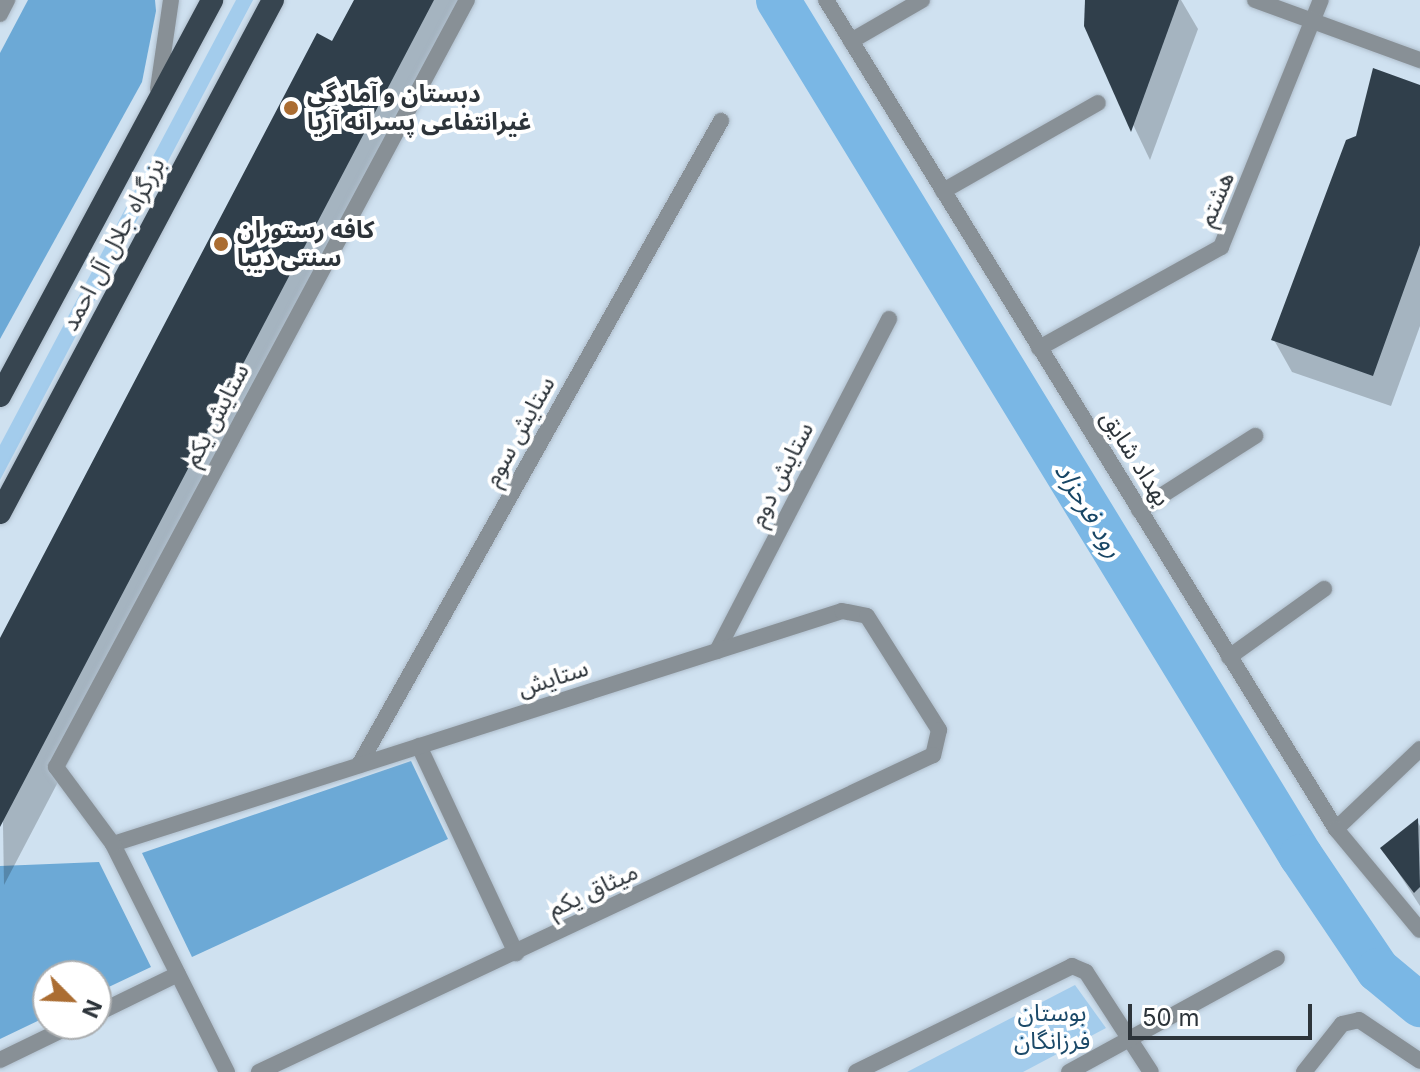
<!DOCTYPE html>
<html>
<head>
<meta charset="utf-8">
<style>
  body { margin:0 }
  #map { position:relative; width:1420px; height:1072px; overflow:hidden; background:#cfe1f0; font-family:Inter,"Noto Sans Arabic",sans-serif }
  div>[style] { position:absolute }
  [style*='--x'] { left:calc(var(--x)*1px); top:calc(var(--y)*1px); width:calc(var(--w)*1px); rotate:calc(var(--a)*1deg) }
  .green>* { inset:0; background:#a3ccec }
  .forest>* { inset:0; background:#6ca9d6 }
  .shadow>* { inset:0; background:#0003 }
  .river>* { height:44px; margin:-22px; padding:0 22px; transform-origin:22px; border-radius:22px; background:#7ab7e5 }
  .building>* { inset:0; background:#303f4b }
  .roads { filter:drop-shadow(0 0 2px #afbecc) drop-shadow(0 0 2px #afbecc) }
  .minor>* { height:16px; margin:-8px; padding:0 8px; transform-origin:8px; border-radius:8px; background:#889096 }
  .tertiary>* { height:16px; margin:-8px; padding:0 8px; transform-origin:8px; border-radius:8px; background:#889096 }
  .trunk>* { height:22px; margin:-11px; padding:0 11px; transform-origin:11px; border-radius:11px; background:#374550 }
  .dots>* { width:22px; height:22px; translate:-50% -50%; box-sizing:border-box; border:4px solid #fff; border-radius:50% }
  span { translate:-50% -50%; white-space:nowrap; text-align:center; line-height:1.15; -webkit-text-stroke:8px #fff; paint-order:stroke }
  .poi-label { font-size:24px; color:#2d343a; font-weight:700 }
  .left { translate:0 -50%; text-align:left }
  .street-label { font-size:24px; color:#2d343a }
  .park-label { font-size:24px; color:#1c4a69 }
  .water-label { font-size:26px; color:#184665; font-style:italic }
  .north { position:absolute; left:32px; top:960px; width:80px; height:80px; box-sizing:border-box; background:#fff; border:2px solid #abaeb0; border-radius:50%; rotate:114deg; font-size:22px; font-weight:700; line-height:32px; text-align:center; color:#2d343a }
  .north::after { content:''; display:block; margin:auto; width:28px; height:36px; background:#ab6d32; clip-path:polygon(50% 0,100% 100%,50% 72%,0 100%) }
  .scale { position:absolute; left:1128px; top:1004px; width:184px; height:36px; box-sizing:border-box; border:4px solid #2d343a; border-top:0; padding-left:10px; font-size:24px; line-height:28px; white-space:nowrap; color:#2d343a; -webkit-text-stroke:6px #fff; paint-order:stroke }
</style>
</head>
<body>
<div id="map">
  <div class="green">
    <div style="clip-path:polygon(236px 0,253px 0,0 480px,0 445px)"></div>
    <div style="clip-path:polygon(1075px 985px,1106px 1028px,1023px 1072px,907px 1072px)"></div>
  </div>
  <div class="forest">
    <div style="clip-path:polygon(28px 0,155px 0,156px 11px,142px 82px,0 339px,0 53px)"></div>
    <div style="clip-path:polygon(411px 761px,448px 839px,192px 957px,142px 853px)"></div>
    <div style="clip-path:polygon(99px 862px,151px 967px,96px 993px,96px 976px,48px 976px,48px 1016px,0 1039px,0 866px)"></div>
  </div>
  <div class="shadow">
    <div style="clip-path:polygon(356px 0,468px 0,4px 885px,0 643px)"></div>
    <div style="clip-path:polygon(1088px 0,1181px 0,1198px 29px,1150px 160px,1086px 26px)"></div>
    <div style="clip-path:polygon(1420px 87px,1420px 326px,1391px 406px,1292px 372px,1274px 340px,1358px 138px)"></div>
    <div style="clip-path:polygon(1417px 821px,1420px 826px,1420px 906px,1383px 849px)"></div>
  </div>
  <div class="river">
    <div style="--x:778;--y:0;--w:1003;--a:58.58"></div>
    <div style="--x:1301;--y:856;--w:138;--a:56"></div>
    <div style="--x:1378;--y:970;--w:55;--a:39.8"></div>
  </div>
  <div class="building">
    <div style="clip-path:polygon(354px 0,434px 0,0 827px,0 638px,317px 33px,332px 41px)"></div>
    <div style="clip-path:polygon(1085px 0,1179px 0,1131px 132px,1084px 26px)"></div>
    <div style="clip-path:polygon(1373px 68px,1420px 85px,1420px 245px,1373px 376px,1271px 340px,1346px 140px,1356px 136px)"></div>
    <div style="clip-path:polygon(1418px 818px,1420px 887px,1414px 893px,1380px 848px)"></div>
  </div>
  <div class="roads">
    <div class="minor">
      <div style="--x:0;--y:14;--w:16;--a:-63"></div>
      <div style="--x:851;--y:41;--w:82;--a:-30"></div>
      <div style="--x:943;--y:191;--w:178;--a:-29.6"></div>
      <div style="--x:1039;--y:348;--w:208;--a:-29"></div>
      <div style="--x:1221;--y:247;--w:266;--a:-68"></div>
      <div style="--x:1139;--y:510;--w:138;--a:-32.5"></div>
      <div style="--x:717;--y:651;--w:374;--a:-62.6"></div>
      <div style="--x:1229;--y:657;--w:117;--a:-35.6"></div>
      <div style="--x:419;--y:746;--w:229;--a:64.9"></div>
      <div style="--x:359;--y:765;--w:739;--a:-60.66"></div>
      <div style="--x:1336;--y:829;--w:116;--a:-43.6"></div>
      <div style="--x:113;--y:844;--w:765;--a:-17.72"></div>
      <div style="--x:842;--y:611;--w:25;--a:11"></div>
      <div style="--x:867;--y:616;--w:135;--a:57.7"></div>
      <div style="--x:939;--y:730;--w:26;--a:103"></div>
      <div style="--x:933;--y:755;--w:745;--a:154.81"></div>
      <div style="--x:96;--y:1014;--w:91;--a:-26"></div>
      <div style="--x:0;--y:1060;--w:82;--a:-25.9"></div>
      <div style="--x:227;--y:1072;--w:255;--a:-116.6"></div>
      <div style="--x:113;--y:844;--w:96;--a:-126.5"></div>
      <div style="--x:56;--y:767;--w:870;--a:-61.82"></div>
      <div style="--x:856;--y:1072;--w:241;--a:-26.1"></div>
      <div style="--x:1072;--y:966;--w:15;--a:23"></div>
      <div style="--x:1086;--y:972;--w:119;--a:57"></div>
      <div style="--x:1069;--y:1072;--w:237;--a:-28.7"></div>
      <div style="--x:1304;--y:1072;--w:61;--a:-51.6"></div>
      <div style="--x:1342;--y:1024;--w:17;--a:-13"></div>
      <div style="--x:1359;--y:1020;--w:73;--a:33.9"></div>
    </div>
    <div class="tertiary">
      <div style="--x:826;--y:0;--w:973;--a:58.4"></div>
      <div style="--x:1336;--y:829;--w:131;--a:50.3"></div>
      <div style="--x:1255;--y:0;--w:176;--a:20"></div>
      <div style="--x:158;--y:89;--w:90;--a:-81.7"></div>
    </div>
    <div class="trunk">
      <div style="--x:0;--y:396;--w:449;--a:-61.8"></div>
      <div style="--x:0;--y:513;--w:581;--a:-61.98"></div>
    </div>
  </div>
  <div class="dots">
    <div style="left:291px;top:108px;background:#ab6d32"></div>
    <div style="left:221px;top:244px;background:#ab6d32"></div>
  </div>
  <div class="poi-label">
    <span class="left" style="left:307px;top:108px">دبستان و آمادگی<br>غیرانتفاعی پسرانه آریا</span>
    <span class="left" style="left:237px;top:244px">کافه رستوران<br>سنتی دیبا</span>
  </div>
  <div class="street-label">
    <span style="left:1216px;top:199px;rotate:-67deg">هشتم</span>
    <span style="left:113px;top:244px;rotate:-62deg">بزرگراه جلال آل احمد</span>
    <span style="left:216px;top:415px;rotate:-62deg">ستایش یکم</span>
    <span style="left:519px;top:431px;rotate:-61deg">ستایش سوم</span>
    <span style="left:1136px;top:458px;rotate:58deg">بهداد شایق</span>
    <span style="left:781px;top:474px;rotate:-63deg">ستایش دوم</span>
    <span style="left:553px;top:678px;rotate:-18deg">ستایش</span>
    <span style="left:593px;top:890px;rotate:-25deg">میثاق یکم</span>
  </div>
  <div class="park-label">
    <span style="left:1052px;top:1027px">بوستان<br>فرزانگان</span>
  </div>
  <div class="water-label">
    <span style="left:1089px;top:510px;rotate:59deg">رود فرحزاد</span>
  </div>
  <div class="north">N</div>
  <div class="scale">50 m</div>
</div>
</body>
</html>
